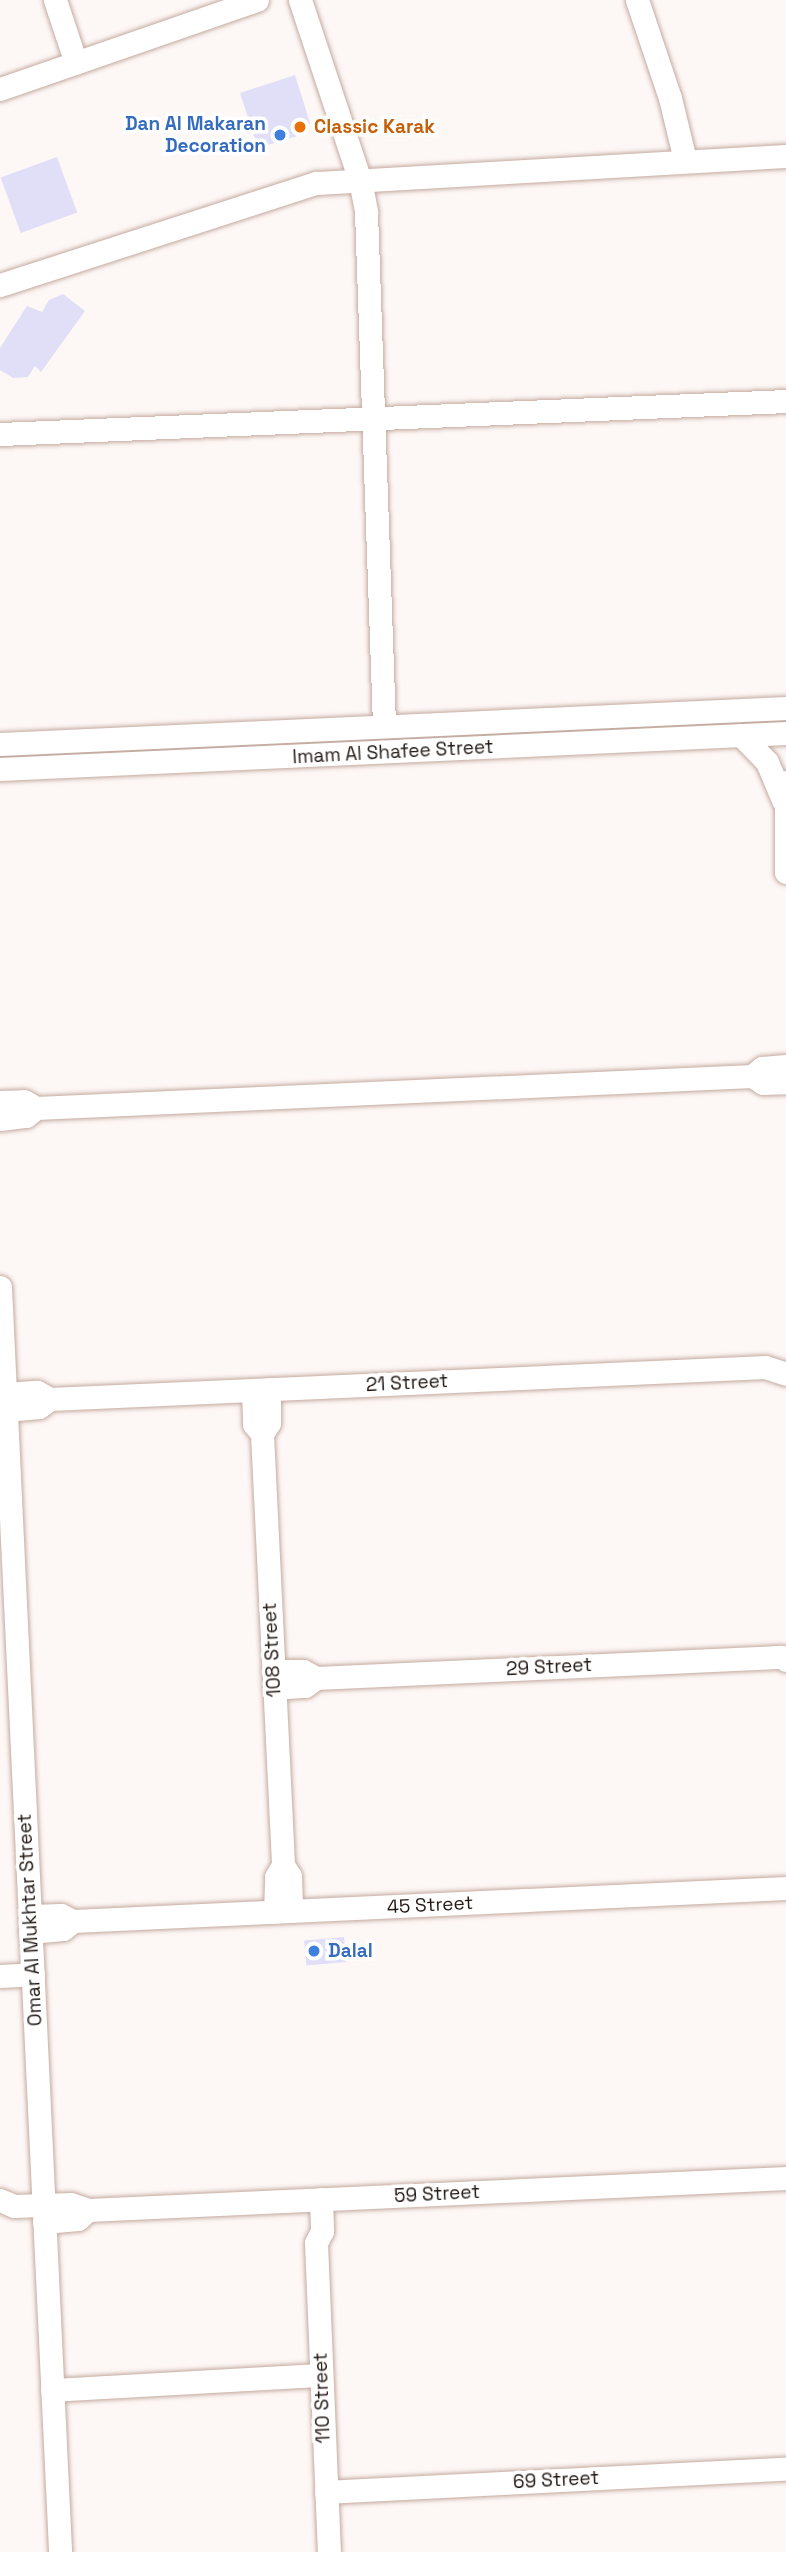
<!DOCTYPE html>
<html>
<head>
<meta charset="utf-8">
<style>
  body { margin:0 }
  #map { position:relative; width:786px; height:2552px; overflow:hidden; background:#fdf7f5; font-family:"Space Grotesk",sans-serif }
  div>[style] { position:absolute }
  [style*='--x'] { left:calc(var(--x)*1px); top:calc(var(--y)*1px); width:calc(var(--w)*1px); rotate:calc(var(--a)*1deg) }
  .building>* { inset:0; background:#e1def8; transform-origin:0 0 }
  .roads { filter:drop-shadow(0 0 2px #c4aaa0) drop-shadow(0 0 2px #c4aaa0) }
  .minor>* { height:23px; margin:-11.5px; padding:0 11.5px; transform-origin:11.5px; border-radius:11.5px; background:#fff }
  .dots>* { width:19px; height:19px; translate:-50% -50%; box-sizing:border-box; border:4px solid #fff; border-radius:50% }
  span { translate:-50% -50%; white-space:nowrap; text-align:center; line-height:1.15; -webkit-text-stroke:7px #fff; paint-order:stroke }
  .shop-label { font-size:19px; color:#366cbe; font-weight:700 }
  .right { translate:-100% -50%; text-align:right }
  .left { translate:0 -50%; text-align:left }
  .food-label { font-size:19px; color:#c56008; font-weight:700 }
  .street-label { font-size:19px; color:#211814 }
</style>
</head>
<body>
<div id="map">
  <div class="building">
    <div style="clip-path:polygon(295px 75px,310px 123px,304px 134px,258px 148px,240px 93px)"></div>
    <div style="left:57px;top:157px;width:59px;height:60px;rotate:70deg"></div>
    <div style="clip-path:polygon(63px 294px,85px 311px,41px 372px,35px 366px,28px 377px,13px 378px,0 370px,0 348px,27px 306px,42px 312px,49px 300px)"></div>
    <div style="left:344px;top:1937px;width:25px;height:40px;rotate:85deg"></div>
  </div>
  <div class="roads">
    <div class="minor">
      <div style="--x:55;--y:0;--w:66;--a:71.6"></div>
      <div style="--x:300;--y:0;--w:190;--a:71.6"></div>
      <div style="--x:360;--y:180;--w:33;--a:79"></div>
      <div style="--x:366;--y:212;--w:514;--a:87.99"></div>
      <div style="--x:637;--y:0;--w:103;--a:71.4"></div>
      <div style="--x:670;--y:98;--w:64;--a:76.4"></div>
      <div style="--x:0;--y:89;--w:272;--a:-19.1"></div>
      <div style="--x:0;--y:285;--w:332;--a:-17.9"></div>
      <div style="--x:316;--y:183;--w:471;--a:-3.3"></div>
      <div style="--x:0;--y:434;--w:787;--a:-2.4"></div>
      <div style="--x:741;--y:735;--w:37;--a:46"></div>
      <div style="--x:767;--y:762;--w:41;--a:67.2"></div>
      <div style="--x:0;--y:744;--w:787;--a:-2.62"></div>
      <div style="--x:0;--y:769;--w:787;--a:-2.62"></div>
      <div style="--x:786;--y:782;--w:90;--a:90"></div>
      <div style="--x:752;--y:1076;--w:13;--a:-39"></div>
      <div style="--x:762;--y:1068;--w:24;--a:-5"></div>
      <div style="--x:0;--y:1102;--w:24;--a:-2"></div>
      <div style="--x:24;--y:1101;--w:14;--a:30"></div>
      <div style="--x:36;--y:1108;--w:717;--a:-2.56"></div>
      <div style="--x:752;--y:1076;--w:13;--a:32"></div>
      <div style="--x:763;--y:1083;--w:23;--a:-2"></div>
      <div style="--x:0;--y:1119;--w:26;--a:-7"></div>
      <div style="--x:26;--y:1116;--w:13;--a:-39"></div>
      <div style="--x:0;--y:1287;--w:1266;--a:87.28"></div>
      <div style="--x:253;--y:1390;--w:34;--a:88"></div>
      <div style="--x:254;--y:1424;--w:13;--a:51"></div>
      <div style="--x:262;--y:1434;--w:432;--a:87.2"></div>
      <div style="--x:283;--y:1865;--w:13;--a:58"></div>
      <div style="--x:290;--y:1876;--w:35;--a:88"></div>
      <div style="--x:5;--y:1394;--w:32;--a:-4"></div>
      <div style="--x:37;--y:1392;--w:15;--a:28"></div>
      <div style="--x:50;--y:1399;--w:716;--a:-2.56"></div>
      <div style="--x:765;--y:1367;--w:22;--a:18"></div>
      <div style="--x:6;--y:1410;--w:33;--a:-5"></div>
      <div style="--x:39;--y:1407;--w:14;--a:-36"></div>
      <div style="--x:262;--y:1434;--w:13;--a:-58"></div>
      <div style="--x:269;--y:1423;--w:34;--a:-90"></div>
      <div style="--x:273;--y:1671;--w:30;--a:0"></div>
      <div style="--x:303;--y:1671;--w:15;--a:28"></div>
      <div style="--x:316;--y:1678;--w:466;--a:-2.6"></div>
      <div style="--x:782;--y:1657;--w:5;--a:37"></div>
      <div style="--x:274;--y:1688;--w:31;--a:-4"></div>
      <div style="--x:305;--y:1686;--w:14;--a:-36"></div>
      <div style="--x:275;--y:1912;--w:35;--a:-88"></div>
      <div style="--x:276;--y:1877;--w:14;--a:-60"></div>
      <div style="--x:30;--y:1916;--w:31;--a:-2"></div>
      <div style="--x:61;--y:1915;--w:13;--a:27"></div>
      <div style="--x:73;--y:1921;--w:714;--a:-2.65"></div>
      <div style="--x:30;--y:1932;--w:33;--a:-5"></div>
      <div style="--x:63;--y:1929;--w:13;--a:-39"></div>
      <div style="--x:0;--y:1976;--w:33;--a:-3"></div>
      <div style="--x:321;--y:2199;--w:32;--a:88"></div>
      <div style="--x:322;--y:2231;--w:13;--a:117"></div>
      <div style="--x:316;--y:2243;--w:309;--a:87.6"></div>
      <div style="--x:0;--y:2200;--w:15;--a:23"></div>
      <div style="--x:14;--y:2206;--w:57;--a:-2"></div>
      <div style="--x:71;--y:2204;--w:18;--a:19"></div>
      <div style="--x:88;--y:2210;--w:699;--a:-2.62"></div>
      <div style="--x:44;--y:2222;--w:34;--a:-5"></div>
      <div style="--x:78;--y:2219;--w:13;--a:-42"></div>
      <div style="--x:52;--y:2390;--w:269;--a:-3.2"></div>
      <div style="--x:326;--y:2492;--w:461;--a:-2.9"></div>
    </div>
  </div>
  <div class="dots">
    <div style="left:300px;top:127px;background:#e8710a"></div>
    <div style="left:280px;top:135px;background:#3f7fe0"></div>
    <div style="left:314px;top:1951px;background:#3f7fe0"></div>
  </div>
  <div class="shop-label">
    <span class="right" style="left:266px;top:135px">Dan Al Makaran<br>Decoration</span>
    <span class="left" style="left:328px;top:1951px">Dalal</span>
  </div>
  <div class="food-label">
    <span class="left" style="left:314px;top:127px">Classic Karak</span>
  </div>
  <div class="street-label">
    <span style="left:393px;top:752px;rotate:-3deg">Imam Al Shafee Street</span>
    <span style="left:407px;top:1383px;rotate:-3deg">21 Street</span>
    <span style="left:272px;top:1650px;rotate:-93deg">108 Street</span>
    <span style="left:549px;top:1667px;rotate:-3deg">29 Street</span>
    <span style="left:430px;top:1905px;rotate:-3deg">45 Street</span>
    <span style="left:30px;top:1920px;rotate:-93deg">Omar Al Mukhtar Street</span>
    <span style="left:437px;top:2194px;rotate:-3deg">59 Street</span>
    <span style="left:322px;top:2398px;rotate:-92deg">110 Street</span>
    <span style="left:556px;top:2480px;rotate:-3deg">69 Street</span>
  </div>
</div>
</body>
</html>
